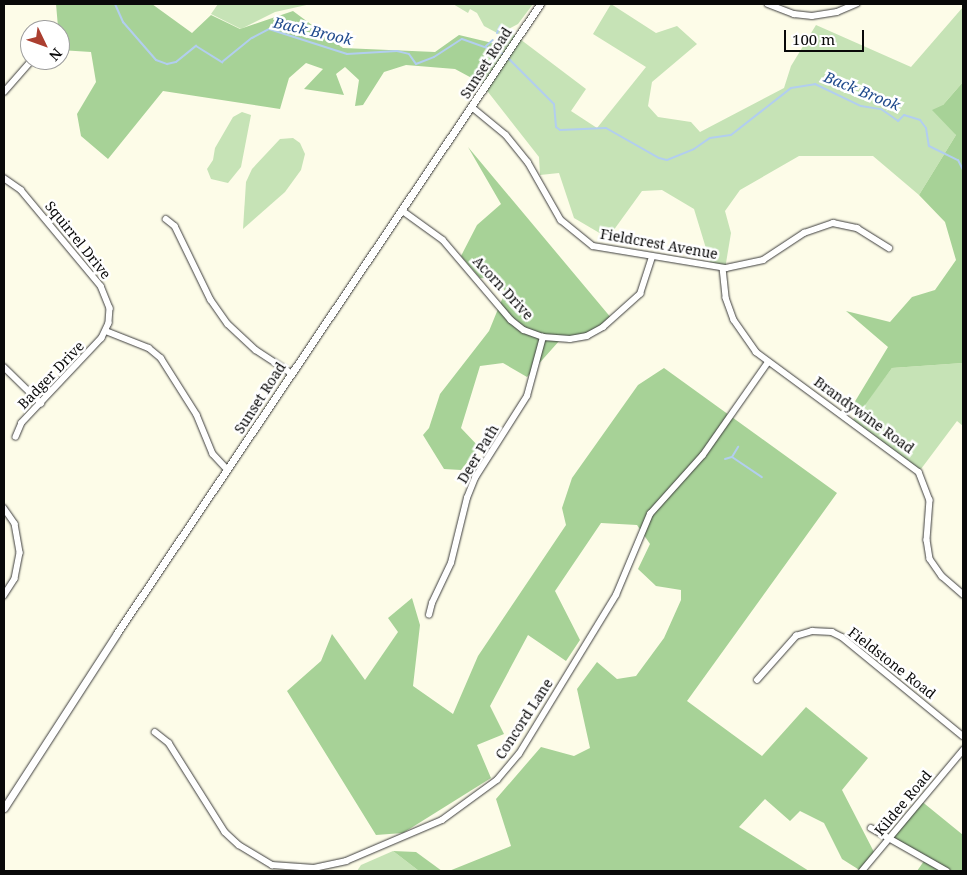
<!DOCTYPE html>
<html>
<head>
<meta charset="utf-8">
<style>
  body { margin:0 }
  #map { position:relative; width:967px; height:875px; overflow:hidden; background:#fdfce8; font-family:"Noto Serif",serif }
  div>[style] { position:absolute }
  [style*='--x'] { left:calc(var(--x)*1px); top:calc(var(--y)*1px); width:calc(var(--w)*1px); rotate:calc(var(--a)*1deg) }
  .green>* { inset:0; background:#c6e3b6 }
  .forest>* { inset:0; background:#a7d297 }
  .stream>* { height:2px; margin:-1px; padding:0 1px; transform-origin:1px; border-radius:1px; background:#b2ceef }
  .roads { filter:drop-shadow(0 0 1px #3c3c3c) drop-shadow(0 0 1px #3c3c3c) }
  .minor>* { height:5.5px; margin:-2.75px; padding:0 2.75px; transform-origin:2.75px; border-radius:2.75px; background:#fff }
  .tertiary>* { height:7px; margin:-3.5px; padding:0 3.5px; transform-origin:3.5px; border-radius:3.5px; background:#fff }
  span { translate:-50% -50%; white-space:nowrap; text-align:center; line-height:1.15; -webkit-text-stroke:5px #fff; paint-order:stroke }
  .street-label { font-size:14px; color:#090909 }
  .water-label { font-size:15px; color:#214b8d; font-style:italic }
  .frame { position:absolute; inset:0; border:5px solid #090909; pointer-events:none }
  .north { position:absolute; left:20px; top:20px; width:50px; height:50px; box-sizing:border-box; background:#fff; border:1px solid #9d9d9d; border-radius:50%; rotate:132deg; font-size:14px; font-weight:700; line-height:20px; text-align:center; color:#090909 }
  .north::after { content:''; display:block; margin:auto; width:18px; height:22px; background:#ab3f30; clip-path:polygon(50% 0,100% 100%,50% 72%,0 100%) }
  .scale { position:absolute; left:784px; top:30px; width:80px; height:22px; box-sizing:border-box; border:2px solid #090909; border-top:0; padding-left:6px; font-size:15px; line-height:18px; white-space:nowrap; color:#090909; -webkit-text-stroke:4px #fff; paint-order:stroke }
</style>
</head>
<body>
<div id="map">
  <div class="green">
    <div style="clip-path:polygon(218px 4px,311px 4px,275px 12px,241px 29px,211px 14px)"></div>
    <div style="clip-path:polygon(453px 4px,533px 4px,518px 24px,499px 34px,484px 26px,477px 13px,470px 9px,468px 13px)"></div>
    <div style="clip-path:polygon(611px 4px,656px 33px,677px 26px,697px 44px,652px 82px,648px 106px,658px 117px,691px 122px,700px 132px,784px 88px,791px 66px,816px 25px,911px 67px,963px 7px,963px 82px,943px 105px,956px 135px,919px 195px,873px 156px,799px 156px,740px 190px,725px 211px,731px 233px,725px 269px,712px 268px,694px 209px,662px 190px,642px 191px,608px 238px,574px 218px,559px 173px,540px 175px,539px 157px,481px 83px,512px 33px,586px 89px,571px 111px,597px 128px,646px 67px,593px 34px)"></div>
    <div style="clip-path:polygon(242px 112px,251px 115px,241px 167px,228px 183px,211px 179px,207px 169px,213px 160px,215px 148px,233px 117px)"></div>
    <div style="clip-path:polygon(293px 138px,300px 143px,305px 154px,301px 170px,285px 192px,243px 229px,246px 182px,252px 169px,280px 139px)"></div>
    <div style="clip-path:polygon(963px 363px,963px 426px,957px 421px,918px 473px,852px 421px,892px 368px)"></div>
    <div style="clip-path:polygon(393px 851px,419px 871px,357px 871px,361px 865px)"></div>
  </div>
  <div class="forest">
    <div style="clip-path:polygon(56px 4px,152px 4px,192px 33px,211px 15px,240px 29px,293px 11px,343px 48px,435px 52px,459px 35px,505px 46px,481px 83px,455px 69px,406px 65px,384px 72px,363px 105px,355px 106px,359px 80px,345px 67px,336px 74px,344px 95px,304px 89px,323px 69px,306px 63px,289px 78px,280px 109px,163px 91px,108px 159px,81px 136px,77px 114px,96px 82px,91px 52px,60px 50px)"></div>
    <div style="clip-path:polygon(963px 82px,963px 363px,892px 368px,857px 416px,851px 408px,888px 347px,846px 311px,890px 322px,912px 297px,935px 290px,956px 260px,945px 222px,919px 195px,956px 135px,932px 110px,943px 105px)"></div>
    <div style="clip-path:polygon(468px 147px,612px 319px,580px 339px,560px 340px,527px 377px,503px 363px,480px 366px,461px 428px,479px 447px,461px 470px,444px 469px,423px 435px,429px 428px,440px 394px,489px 331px,505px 292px,499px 279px,480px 278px,461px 256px,477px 225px,501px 204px)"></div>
    <div style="clip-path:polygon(664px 368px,837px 493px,687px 701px,762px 756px,806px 707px,868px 758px,842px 790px,875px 854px,861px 871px,842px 859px,824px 823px,800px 811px,790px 821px,765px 799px,739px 827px,809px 871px,449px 871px,511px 846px,496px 799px,541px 747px,574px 756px,590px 748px,577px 689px,597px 662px,617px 679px,636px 676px,664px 638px,681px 600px,681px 590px,656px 586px,638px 569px,650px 544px,637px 525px,601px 523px,555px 591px,580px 640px,566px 661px,528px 635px,490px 706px,504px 734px,477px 745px,491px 778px,403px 833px,376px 835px,287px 691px,321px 661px,332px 634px,365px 680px,398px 632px,388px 618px,412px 598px,420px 625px,413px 686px,453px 714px,478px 656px,566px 525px,562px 508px,572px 478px,638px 385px)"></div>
    <div style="clip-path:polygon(920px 800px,963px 835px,963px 871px,917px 871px,924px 861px,886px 840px)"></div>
    <div style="clip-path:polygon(393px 851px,416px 852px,442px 871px,419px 871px)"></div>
  </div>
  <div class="stream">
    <div style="--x:115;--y:4;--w:20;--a:66"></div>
    <div style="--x:123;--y:22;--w:50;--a:49"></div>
    <div style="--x:156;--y:60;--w:12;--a:20"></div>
    <div style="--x:167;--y:64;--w:9;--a:-13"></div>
    <div style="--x:176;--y:62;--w:26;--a:-39"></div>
    <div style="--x:196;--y:46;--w:31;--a:32"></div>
    <div style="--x:222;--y:62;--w:38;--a:-39"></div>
    <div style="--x:252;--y:38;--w:19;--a:-28"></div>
    <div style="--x:269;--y:29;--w:82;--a:17.8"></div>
    <div style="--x:347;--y:54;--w:50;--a:-3.4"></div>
    <div style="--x:397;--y:51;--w:12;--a:14"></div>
    <div style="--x:409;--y:54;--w:12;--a:55"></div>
    <div style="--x:416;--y:64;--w:19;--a:-21"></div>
    <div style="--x:434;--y:57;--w:33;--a:-33"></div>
    <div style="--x:462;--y:39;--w:45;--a:19.7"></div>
    <div style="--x:497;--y:33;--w:8;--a:-67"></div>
    <div style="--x:486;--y:46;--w:9;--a:-41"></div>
    <div style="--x:507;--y:57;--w:66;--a:45"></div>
    <div style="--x:554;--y:104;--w:23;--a:85"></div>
    <div style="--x:556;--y:127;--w:5;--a:37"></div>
    <div style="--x:560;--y:130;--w:46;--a:-2.5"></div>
    <div style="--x:606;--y:128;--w:61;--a:29.5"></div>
    <div style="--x:659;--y:158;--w:8;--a:14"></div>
    <div style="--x:667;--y:160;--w:29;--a:-22"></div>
    <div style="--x:694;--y:149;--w:19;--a:-35"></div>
    <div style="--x:710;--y:138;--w:21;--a:-8"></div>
    <div style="--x:731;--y:135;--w:76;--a:-38.1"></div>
    <div style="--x:791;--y:88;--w:24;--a:-9"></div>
    <div style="--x:815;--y:84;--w:51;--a:25.6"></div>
    <div style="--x:861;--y:106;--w:20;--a:9"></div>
    <div style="--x:881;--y:109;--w:21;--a:35"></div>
    <div style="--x:898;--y:121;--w:8;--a:-45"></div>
    <div style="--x:904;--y:115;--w:17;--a:17"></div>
    <div style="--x:920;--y:120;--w:10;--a:53"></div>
    <div style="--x:926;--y:128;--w:18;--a:81"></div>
    <div style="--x:929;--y:146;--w:32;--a:26"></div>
    <div style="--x:958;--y:160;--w:11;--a:63"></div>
    <div style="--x:732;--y:457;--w:36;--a:34"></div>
    <div style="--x:725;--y:459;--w:7;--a:-16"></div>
    <div style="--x:732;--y:457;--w:12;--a:-59"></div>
  </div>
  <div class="roads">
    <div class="minor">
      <div style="--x:768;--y:4;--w:28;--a:21"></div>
      <div style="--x:794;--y:14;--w:18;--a:6"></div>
      <div style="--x:812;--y:16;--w:25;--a:-9"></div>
      <div style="--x:837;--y:12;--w:21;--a:-23"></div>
      <div style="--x:4;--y:92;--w:43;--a:-48.8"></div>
      <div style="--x:472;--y:107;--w:44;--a:39.5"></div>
      <div style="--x:506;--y:135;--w:35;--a:51"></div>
      <div style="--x:528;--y:162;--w:67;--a:60.4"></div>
      <div style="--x:561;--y:220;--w:41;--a:39.1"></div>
      <div style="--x:593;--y:246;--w:135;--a:9.4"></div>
      <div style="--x:726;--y:268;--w:38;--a:-12"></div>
      <div style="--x:763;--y:260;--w:49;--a:-33.4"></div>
      <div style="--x:804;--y:233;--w:31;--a:-19"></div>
      <div style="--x:833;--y:223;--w:25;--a:12"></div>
      <div style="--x:857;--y:228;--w:38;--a:32"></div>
      <div style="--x:4;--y:178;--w:21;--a:35"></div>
      <div style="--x:21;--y:190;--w:125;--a:50.2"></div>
      <div style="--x:101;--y:286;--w:24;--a:68"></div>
      <div style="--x:110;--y:308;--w:15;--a:94"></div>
      <div style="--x:109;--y:323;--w:17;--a:115"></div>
      <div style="--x:102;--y:338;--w:117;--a:133.3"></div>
      <div style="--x:22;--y:423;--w:15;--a:113"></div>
      <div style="--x:403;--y:211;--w:49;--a:35.9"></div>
      <div style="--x:443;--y:240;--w:105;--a:49.6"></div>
      <div style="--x:511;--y:320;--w:16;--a:38"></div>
      <div style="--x:524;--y:330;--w:20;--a:20"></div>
      <div style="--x:543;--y:337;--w:27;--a:4"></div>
      <div style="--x:570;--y:339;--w:17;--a:-10"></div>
      <div style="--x:587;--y:336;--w:18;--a:-29"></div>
      <div style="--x:603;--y:327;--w:50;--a:-41.7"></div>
      <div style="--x:640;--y:294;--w:38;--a:-72"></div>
      <div style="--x:166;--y:219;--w:11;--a:38"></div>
      <div style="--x:175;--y:226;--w:82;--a:64.1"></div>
      <div style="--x:211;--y:300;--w:29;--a:55"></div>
      <div style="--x:228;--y:324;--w:38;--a:43"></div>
      <div style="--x:256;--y:350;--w:42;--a:33.3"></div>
      <div style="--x:723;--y:268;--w:30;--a:84"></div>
      <div style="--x:726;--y:298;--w:23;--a:70"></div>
      <div style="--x:734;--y:320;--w:39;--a:55"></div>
      <div style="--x:756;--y:352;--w:202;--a:36.4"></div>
      <div style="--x:919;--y:472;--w:30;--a:69"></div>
      <div style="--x:930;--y:500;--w:40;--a:94.3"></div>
      <div style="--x:927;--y:540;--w:19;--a:81"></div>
      <div style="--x:930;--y:559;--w:21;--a:55"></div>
      <div style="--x:942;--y:576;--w:28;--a:41"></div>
      <div style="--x:106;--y:331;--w:46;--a:21.6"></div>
      <div style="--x:149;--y:348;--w:16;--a:40"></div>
      <div style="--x:161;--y:358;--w:67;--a:57.7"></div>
      <div style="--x:197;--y:415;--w:42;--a:67.7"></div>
      <div style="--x:213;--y:454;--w:22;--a:47"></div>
      <div style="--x:4;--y:367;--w:52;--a:44.2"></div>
      <div style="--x:4;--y:508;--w:19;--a:55"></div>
      <div style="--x:15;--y:524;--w:29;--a:80"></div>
      <div style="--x:20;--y:553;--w:26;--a:101"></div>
      <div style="--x:15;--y:579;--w:20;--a:123"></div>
      <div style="--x:429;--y:615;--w:12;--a:-76"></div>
      <div style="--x:432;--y:603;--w:44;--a:-64.6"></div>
      <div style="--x:451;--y:563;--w:67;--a:-76.2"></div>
      <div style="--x:467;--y:498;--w:22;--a:-68"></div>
      <div style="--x:475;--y:478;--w:97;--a:-57.6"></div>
      <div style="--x:527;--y:396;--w:61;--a:-74.8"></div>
      <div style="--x:757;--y:680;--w:59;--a:-48.4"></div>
      <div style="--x:796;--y:636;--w:17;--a:-17"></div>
      <div style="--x:812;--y:631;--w:20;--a:3"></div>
      <div style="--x:832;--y:632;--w:11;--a:27"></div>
      <div style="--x:842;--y:637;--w:156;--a:39.3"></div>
      <div style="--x:155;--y:732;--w:18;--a:38"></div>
      <div style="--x:169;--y:743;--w:105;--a:57.8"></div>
      <div style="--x:225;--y:832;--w:19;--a:43"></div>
      <div style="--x:239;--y:845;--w:39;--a:31"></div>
      <div style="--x:272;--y:865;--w:42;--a:4.1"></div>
      <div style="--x:314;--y:868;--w:33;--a:-12"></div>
      <div style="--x:346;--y:861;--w:104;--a:-23.1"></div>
      <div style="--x:442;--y:820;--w:68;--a:-36"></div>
      <div style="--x:497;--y:780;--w:34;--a:-50"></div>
      <div style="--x:519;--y:754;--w:186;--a:-58.6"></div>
      <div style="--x:616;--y:595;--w:88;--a:-67.2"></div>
      <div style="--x:650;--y:514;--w:79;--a:-48.1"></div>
      <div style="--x:703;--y:455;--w:113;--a:-55"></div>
      <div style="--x:871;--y:828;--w:87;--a:29.5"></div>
      <div style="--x:862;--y:871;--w:158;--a:-50.1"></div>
    </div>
    <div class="tertiary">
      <div style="--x:4;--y:808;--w:208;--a:-57.1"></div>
      <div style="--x:117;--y:633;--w:758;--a:-56.08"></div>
    </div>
  </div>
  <div class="street-label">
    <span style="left:486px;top:63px;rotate:-57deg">Sunset Road</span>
    <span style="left:78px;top:240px;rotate:51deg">Squirrel Drive</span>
    <span style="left:659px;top:244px;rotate:10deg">Fieldcrest Avenue</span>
    <span style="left:503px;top:288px;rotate:47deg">Acorn Drive</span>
    <span style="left:51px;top:375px;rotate:-46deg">Badger Drive</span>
    <span style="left:260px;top:398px;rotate:-57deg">Sunset Road</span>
    <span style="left:864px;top:415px;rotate:36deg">Brandywine Road</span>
    <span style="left:478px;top:454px;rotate:-59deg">Deer Path</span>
    <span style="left:892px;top:663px;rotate:38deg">Fieldstone Road</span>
    <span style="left:524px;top:719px;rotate:-57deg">Concord Lane</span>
    <span style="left:903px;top:803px;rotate:-50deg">Kildee Road</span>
  </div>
  <div class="water-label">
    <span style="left:313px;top:31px;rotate:13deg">Back Brook</span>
    <span style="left:862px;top:91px;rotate:22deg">Back Brook</span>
  </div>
  <div class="frame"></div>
  <div class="north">N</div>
  <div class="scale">100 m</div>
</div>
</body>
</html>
